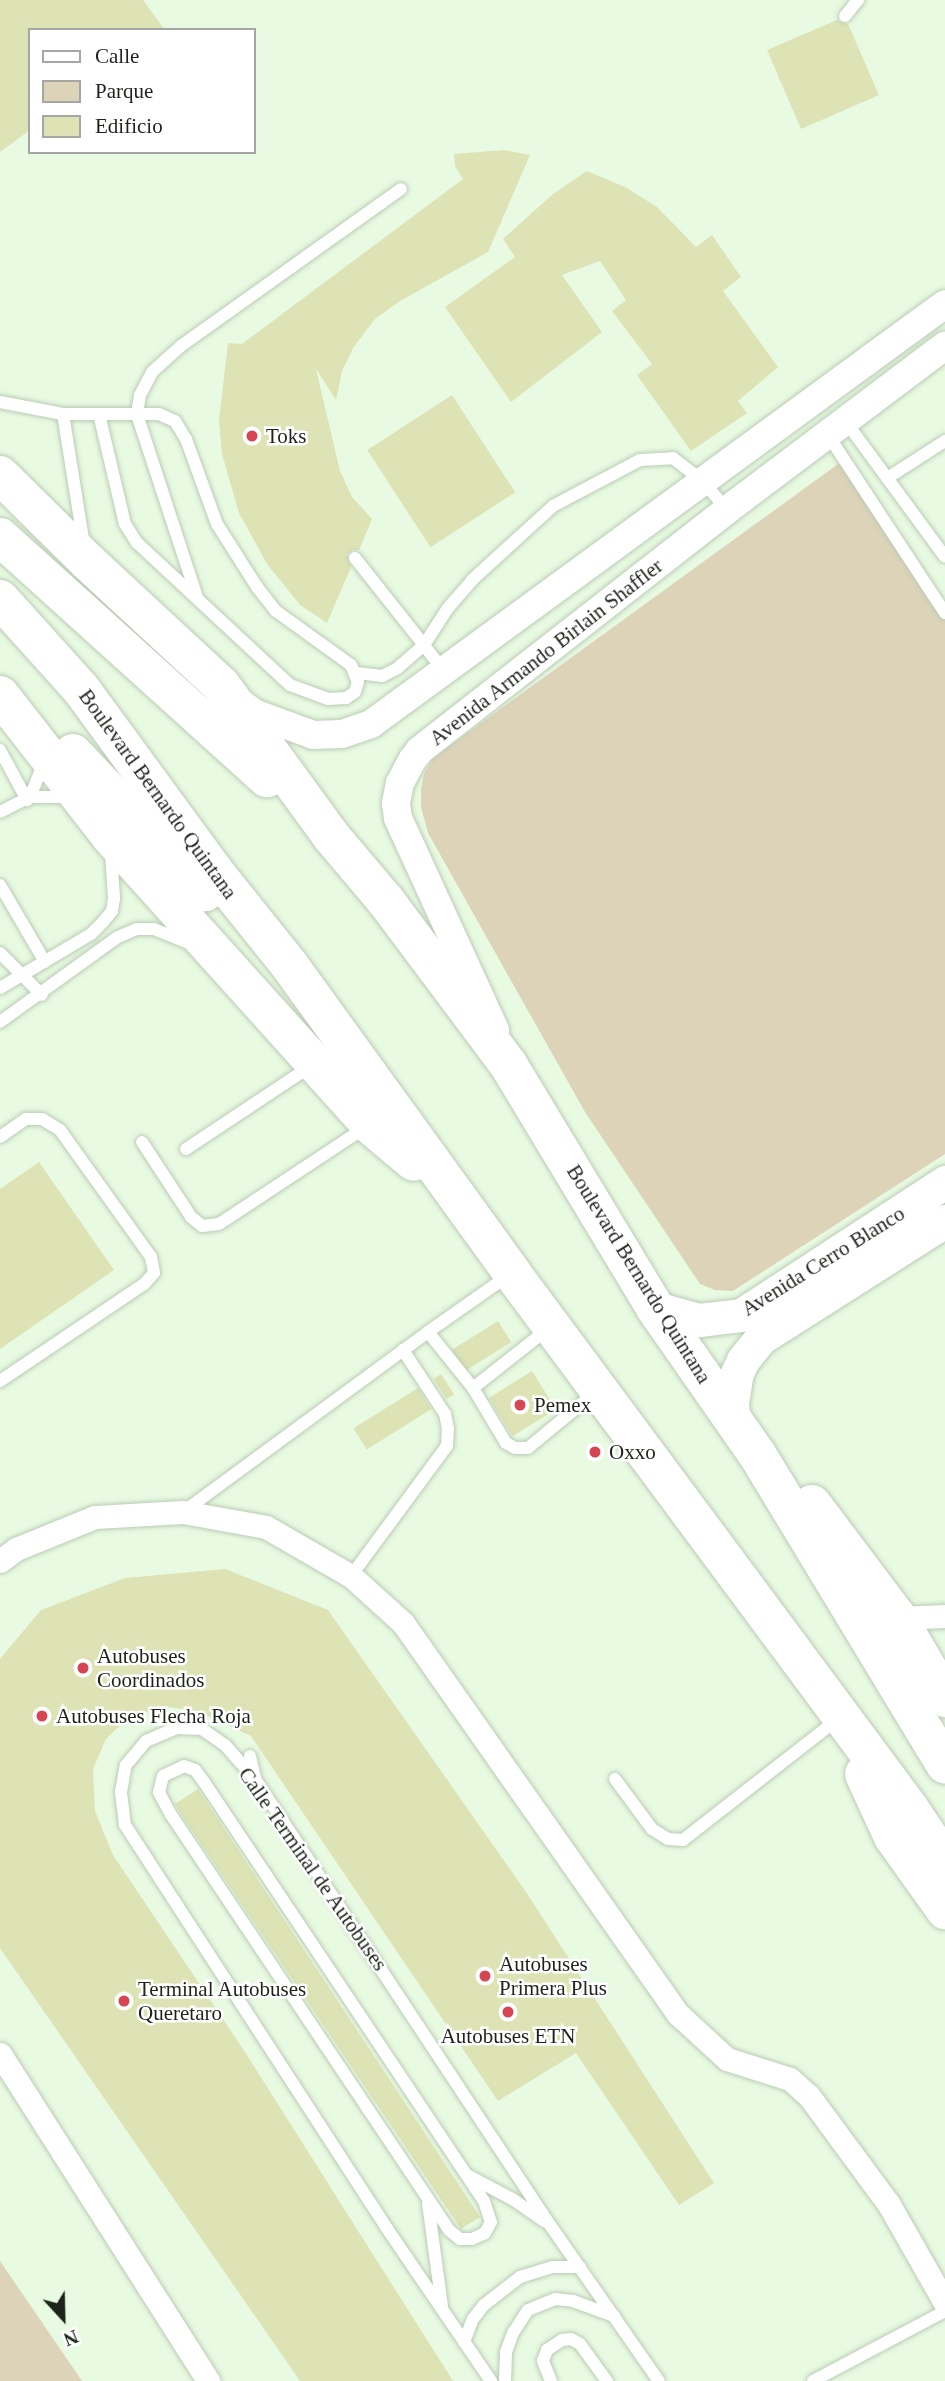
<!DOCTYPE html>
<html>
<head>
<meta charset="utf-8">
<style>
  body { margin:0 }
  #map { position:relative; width:945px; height:2381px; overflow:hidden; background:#e8fae2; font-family:Georgia,serif }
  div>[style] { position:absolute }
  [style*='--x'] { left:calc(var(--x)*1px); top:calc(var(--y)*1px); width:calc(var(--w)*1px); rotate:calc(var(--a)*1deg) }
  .green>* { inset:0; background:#ddd3b9 }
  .building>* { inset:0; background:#dde3b5; transform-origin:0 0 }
  .roads { filter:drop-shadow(0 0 2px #baccb5) drop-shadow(0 0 2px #baccb5) }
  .service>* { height:12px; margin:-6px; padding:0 6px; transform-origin:6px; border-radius:6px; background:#fff }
  .minor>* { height:23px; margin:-11.5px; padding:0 11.5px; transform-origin:11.5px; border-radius:11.5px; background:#fff }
  .tertiary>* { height:28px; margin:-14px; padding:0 14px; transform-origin:14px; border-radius:14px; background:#fff }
  .secondary>* { height:33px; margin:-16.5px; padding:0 16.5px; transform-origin:16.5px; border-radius:16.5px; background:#fff }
  .trunk>* { height:38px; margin:-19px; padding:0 19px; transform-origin:19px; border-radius:19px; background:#fff }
  .dots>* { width:19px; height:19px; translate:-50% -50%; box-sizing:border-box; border:4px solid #fff; border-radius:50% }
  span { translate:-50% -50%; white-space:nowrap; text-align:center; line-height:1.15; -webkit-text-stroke:5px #fff; paint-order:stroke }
  .poi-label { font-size:21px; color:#1d231b }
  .left { translate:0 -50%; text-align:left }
  .street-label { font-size:21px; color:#1d231b }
  .legend { position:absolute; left:28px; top:28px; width:228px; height:126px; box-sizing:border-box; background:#fff; border:2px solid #a5a7a4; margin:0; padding:9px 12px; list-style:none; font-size:21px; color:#1d231b }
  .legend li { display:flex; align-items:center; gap:14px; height:35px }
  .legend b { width:35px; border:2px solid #a5a7a4 }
  .north { position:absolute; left:28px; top:2283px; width:70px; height:70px; -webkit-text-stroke:5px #fff; paint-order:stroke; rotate:158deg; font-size:19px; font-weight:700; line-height:28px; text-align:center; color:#1d231b }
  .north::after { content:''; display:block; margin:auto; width:24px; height:32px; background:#1d231b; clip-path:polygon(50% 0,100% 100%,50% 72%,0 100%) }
</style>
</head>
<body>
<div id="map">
  <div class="green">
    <div style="clip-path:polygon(845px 459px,945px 620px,945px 1154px,733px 1291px,715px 1290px,700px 1284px,585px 1112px,428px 833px,421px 807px,421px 789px,424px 774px,433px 758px)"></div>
    <div style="clip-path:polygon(0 2261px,82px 2381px,0 2381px)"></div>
  </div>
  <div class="building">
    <div style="clip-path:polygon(0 0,143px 0,165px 30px,30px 30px,30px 130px,0 152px)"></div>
    <div style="clip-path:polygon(837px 20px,848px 24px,879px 95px,801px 129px,767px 50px)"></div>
    <div style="clip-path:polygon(504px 150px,530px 155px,488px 252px,400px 301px,375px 319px,353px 348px,342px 371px,336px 400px,316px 369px,340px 471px,352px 497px,372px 519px,359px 550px,353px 550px,347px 554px,351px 567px,327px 623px,300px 605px,267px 564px,239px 513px,222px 454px,219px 420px,228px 343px,242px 344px,463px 179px,455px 166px,454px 154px)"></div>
    <div style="clip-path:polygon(587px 171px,627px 188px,657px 207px,696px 247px,712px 235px,741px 277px,723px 291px,778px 367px,738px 401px,747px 413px,691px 451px,637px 375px,652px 364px,612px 311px,626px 300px,600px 261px,562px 275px,602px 332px,511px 402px,445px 307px,515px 257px,503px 239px,553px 194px)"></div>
    <div style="left:452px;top:395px;width:116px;height:101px;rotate:57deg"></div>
    <div style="clip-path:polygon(39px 1162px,114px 1270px,0 1349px,0 1189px)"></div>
    <div style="left:498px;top:1321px;width:25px;height:54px;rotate:58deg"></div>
    <div style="left:532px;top:1371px;width:45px;height:51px;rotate:58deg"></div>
    <div style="left:441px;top:1374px;width:24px;height:9px;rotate:57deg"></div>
    <div style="left:418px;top:1388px;width:25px;height:76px;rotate:58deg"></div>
    <div style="clip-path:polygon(225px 1569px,328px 1610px,526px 1892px,714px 2183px,679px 2205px,576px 2053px,498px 2101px,251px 1736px,197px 1711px,168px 1707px,129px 1717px,106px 1739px,93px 1769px,95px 1811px,113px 1855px,245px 2052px,453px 2381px,300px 2381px,0 1948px,0 1659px,41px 1610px,125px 1578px)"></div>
    <div style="clip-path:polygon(198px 1789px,480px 2217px,461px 2229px,179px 1811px,175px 1804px)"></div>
  </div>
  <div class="roads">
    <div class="service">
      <div style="--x:845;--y:16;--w:21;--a:-51"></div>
      <div style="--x:0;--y:402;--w:64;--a:10.8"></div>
      <div style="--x:63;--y:414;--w:96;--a:0"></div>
      <div style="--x:159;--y:414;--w:17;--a:24"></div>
      <div style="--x:175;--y:421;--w:21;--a:59"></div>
      <div style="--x:186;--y:439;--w:90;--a:70"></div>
      <div style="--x:217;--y:524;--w:75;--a:57.6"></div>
      <div style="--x:257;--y:587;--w:31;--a:52"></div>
      <div style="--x:276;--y:611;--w:92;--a:35.8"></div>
      <div style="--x:351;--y:665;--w:18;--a:68"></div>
      <div style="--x:358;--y:682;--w:10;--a:107"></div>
      <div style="--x:355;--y:692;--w:11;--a:146"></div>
      <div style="--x:346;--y:698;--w:18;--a:177"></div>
      <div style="--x:328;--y:699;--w:40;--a:-159.8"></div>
      <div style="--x:290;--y:685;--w:209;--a:-137.1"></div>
      <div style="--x:137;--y:543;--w:22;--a:-122"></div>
      <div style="--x:125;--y:524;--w:113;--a:-103.3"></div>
      <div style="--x:63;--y:414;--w:133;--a:80.9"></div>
      <div style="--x:846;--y:422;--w:167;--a:53.7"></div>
      <div style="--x:828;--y:435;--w:213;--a:56.7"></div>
      <div style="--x:889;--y:477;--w:67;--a:-32.7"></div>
      <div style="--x:355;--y:558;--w:111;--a:51.6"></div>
      <div style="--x:424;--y:645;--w:35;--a:139"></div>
      <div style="--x:398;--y:668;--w:18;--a:153"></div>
      <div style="--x:382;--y:676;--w:26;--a:-173"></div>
      <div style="--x:197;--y:597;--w:193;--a:-108.2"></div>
      <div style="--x:137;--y:414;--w:19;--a:-81"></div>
      <div style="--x:140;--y:395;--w:26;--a:-62"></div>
      <div style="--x:152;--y:372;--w:39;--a:-42"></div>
      <div style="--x:181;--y:346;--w:270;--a:-35.5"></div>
      <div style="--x:444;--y:671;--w:33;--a:-128"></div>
      <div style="--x:424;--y:645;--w:44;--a:-57"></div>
      <div style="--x:448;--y:608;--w:37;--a:-49"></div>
      <div style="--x:472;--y:580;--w:110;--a:-42.4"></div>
      <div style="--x:553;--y:506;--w:98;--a:-27.9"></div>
      <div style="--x:640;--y:460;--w:33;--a:-3"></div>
      <div style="--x:673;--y:458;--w:39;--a:38"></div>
      <div style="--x:704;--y:482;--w:36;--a:51"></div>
      <div style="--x:0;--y:750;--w:57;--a:61.6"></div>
      <div style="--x:30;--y:797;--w:38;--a:-68"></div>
      <div style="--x:0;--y:812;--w:34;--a:-27"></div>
      <div style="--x:30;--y:797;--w:39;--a:0"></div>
      <div style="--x:0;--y:885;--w:89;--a:59.7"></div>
      <div style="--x:0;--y:953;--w:59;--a:45"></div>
      <div style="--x:0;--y:988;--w:106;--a:-30.7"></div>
      <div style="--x:91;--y:934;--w:17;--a:-45"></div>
      <div style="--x:103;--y:922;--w:14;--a:-51"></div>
      <div style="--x:112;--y:911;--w:13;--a:-81"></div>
      <div style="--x:114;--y:898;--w:45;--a:-93.8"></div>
      <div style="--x:0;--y:1022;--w:145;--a:-35.8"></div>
      <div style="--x:118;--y:937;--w:21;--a:-23"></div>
      <div style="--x:137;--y:929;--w:17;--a:0"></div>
      <div style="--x:154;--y:929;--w:37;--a:22"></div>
      <div style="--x:0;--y:1137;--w:32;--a:-35"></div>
      <div style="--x:26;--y:1119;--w:16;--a:0"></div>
      <div style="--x:42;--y:1119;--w:21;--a:31"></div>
      <div style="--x:60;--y:1130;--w:156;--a:54.4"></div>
      <div style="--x:151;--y:1257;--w:16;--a:79"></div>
      <div style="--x:154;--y:1273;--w:15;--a:132"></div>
      <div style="--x:144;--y:1284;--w:174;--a:146"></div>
      <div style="--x:142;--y:1142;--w:90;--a:56.8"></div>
      <div style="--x:191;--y:1217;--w:14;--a:39"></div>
      <div style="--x:202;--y:1226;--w:17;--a:-7"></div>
      <div style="--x:219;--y:1224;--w:176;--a:-33.4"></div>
      <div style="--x:186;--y:1149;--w:150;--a:-33.6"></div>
      <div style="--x:509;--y:1275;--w:99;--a:144.9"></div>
      <div style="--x:428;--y:1332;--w:72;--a:51.2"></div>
      <div style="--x:473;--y:1388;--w:97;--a:-38.3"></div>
      <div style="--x:473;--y:1388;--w:64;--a:59"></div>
      <div style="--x:506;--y:1443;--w:10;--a:29"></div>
      <div style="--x:515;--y:1448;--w:13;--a:0"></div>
      <div style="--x:528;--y:1448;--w:89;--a:-39.6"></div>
      <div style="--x:183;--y:1512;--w:304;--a:-36.3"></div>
      <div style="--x:351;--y:1576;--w:162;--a:-53.6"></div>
      <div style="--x:447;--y:1446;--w:17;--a:-87"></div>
      <div style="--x:448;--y:1429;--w:15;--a:-101"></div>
      <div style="--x:445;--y:1414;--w:77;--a:-123.3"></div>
      <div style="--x:250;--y:1756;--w:23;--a:77"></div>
      <div style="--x:184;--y:1766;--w:12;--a:20"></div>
      <div style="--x:195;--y:1770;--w:15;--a:53"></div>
      <div style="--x:204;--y:1782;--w:504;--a:56.25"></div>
      <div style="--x:484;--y:2201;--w:22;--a:72"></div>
      <div style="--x:491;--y:2222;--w:13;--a:119"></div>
      <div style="--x:485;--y:2233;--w:14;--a:155"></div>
      <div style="--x:472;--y:2239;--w:12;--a:180"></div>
      <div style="--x:460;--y:2239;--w:14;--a:-141"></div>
      <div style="--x:449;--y:2230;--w:500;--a:-123.8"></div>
      <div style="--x:171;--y:1815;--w:26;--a:-118"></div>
      <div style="--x:159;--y:1792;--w:16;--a:-76"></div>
      <div style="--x:163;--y:1776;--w:23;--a:-25"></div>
      <div style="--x:615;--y:1779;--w:62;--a:53.5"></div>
      <div style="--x:652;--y:1829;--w:19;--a:32"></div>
      <div style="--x:668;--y:1839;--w:15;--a:4"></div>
      <div style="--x:683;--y:1840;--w:197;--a:-38"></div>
      <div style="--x:467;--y:2175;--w:53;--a:28"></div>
      <div style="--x:514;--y:2200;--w:37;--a:35"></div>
      <div style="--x:428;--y:2203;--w:104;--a:82.3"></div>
      <div style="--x:464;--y:2342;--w:25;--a:-69"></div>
      <div style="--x:473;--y:2319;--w:18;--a:-52"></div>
      <div style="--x:484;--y:2305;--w:46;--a:-37.9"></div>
      <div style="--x:520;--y:2277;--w:34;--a:-17"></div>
      <div style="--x:552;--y:2267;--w:28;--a:0"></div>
      <div style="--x:491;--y:2381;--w:179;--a:-124.3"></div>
      <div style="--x:390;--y:2233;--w:487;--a:-123"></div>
      <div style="--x:125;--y:1825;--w:33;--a:-97"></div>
      <div style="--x:121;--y:1792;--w:27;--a:-80"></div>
      <div style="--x:126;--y:1765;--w:31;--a:-50"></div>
      <div style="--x:146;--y:1741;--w:33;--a:-23"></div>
      <div style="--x:176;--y:1728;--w:26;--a:2"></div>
      <div style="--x:202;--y:1729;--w:28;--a:35"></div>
      <div style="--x:225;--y:1745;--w:45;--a:48.6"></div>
      <div style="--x:255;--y:1779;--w:535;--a:56.52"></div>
      <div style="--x:550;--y:2225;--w:190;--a:55.1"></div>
      <div style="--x:505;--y:2381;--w:29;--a:-88"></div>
      <div style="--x:506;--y:2352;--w:20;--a:-70"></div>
      <div style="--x:513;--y:2333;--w:27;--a:-57"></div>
      <div style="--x:528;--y:2310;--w:29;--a:-22"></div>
      <div style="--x:555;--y:2299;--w:18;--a:6"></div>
      <div style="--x:573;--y:2301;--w:44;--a:20.1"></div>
      <div style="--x:551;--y:2381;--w:22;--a:-112"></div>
      <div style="--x:543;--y:2361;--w:12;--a:-70"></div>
      <div style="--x:547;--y:2350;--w:18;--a:-34"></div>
      <div style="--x:562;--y:2340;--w:9;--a:-6"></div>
      <div style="--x:571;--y:2339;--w:10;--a:29"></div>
      <div style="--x:580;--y:2344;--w:46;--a:53.9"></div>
      <div style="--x:813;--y:2381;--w:149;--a:-27.9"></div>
    </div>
    <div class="minor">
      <div style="--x:0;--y:1561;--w:20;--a:-37"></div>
      <div style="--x:16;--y:1549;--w:85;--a:-22.1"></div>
      <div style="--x:95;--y:1517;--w:88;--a:-3.3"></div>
      <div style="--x:183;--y:1512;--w:84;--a:10.2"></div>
      <div style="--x:266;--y:1527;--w:98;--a:30"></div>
      <div style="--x:351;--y:1576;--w:70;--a:42.1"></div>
      <div style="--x:403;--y:1623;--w:478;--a:54.9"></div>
      <div style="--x:678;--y:2014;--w:67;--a:42.6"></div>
      <div style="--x:727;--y:2059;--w:66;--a:17.6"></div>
      <div style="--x:790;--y:2079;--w:25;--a:42"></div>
      <div style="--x:809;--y:2096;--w:133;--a:53.6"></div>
      <div style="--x:888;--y:2203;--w:115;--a:60.3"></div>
      <div style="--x:898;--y:1618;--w:47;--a:-2.4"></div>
      <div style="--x:0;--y:2054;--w:388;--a:57.5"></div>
    </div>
    <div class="tertiary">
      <div style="--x:238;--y:701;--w:20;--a:37"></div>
      <div style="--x:254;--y:713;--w:63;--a:20.4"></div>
      <div style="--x:313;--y:735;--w:29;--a:-2"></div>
      <div style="--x:342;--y:734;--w:31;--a:-19"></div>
      <div style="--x:371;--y:724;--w:711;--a:-36.19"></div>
      <div style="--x:495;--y:1030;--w:233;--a:-114.6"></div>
      <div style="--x:398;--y:818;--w:15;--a:-98"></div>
      <div style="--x:396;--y:803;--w:20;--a:-79"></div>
      <div style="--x:400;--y:783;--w:27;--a:-62"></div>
      <div style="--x:413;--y:759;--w:11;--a:-52"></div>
      <div style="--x:420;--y:750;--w:390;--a:-38"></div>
      <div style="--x:727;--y:510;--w:273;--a:-37"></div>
    </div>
    <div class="secondary">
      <div style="--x:655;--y:1308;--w:46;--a:15.3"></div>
      <div style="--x:699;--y:1320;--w:42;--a:-6.8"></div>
      <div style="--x:741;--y:1315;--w:244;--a:-33.1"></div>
      <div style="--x:734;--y:1423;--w:20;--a:-96"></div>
      <div style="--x:732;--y:1403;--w:30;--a:-81"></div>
      <div style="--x:737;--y:1373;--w:14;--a:-65"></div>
      <div style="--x:743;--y:1360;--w:28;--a:-51"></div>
      <div style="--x:761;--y:1338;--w:218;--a:-32.5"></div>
    </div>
    <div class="trunk">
      <div style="--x:0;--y:475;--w:122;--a:44.7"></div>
      <div style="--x:87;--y:561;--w:183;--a:42.8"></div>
      <div style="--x:221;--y:685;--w:187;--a:53.9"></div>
      <div style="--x:331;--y:836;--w:85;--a:49.8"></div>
      <div style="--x:386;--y:901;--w:204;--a:53.2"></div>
      <div style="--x:508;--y:1064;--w:285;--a:58.9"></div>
      <div style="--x:655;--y:1308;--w:178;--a:55.1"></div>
      <div style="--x:757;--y:1454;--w:363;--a:58.8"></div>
      <div style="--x:0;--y:537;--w:360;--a:42.1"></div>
      <div style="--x:0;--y:599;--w:121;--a:48"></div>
      <div style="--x:81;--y:689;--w:225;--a:53.8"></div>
      <div style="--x:214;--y:871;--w:122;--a:51.3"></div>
      <div style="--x:290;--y:966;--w:379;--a:54.1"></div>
      <div style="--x:512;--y:1273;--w:668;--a:53.4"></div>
      <div style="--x:910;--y:1809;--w:63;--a:56.1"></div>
      <div style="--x:0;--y:695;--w:179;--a:52"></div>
      <div style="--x:110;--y:836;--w:389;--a:48"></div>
      <div style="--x:370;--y:1125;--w:57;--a:40.1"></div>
      <div style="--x:73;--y:753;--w:192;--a:46.5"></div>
      <div style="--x:812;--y:1504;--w:143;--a:53"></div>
      <div style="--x:898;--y:1618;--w:93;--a:59.6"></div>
      <div style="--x:864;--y:1774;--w:69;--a:65.3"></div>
      <div style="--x:893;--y:1837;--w:90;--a:54.5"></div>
    </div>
  </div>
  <div class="dots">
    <div style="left:252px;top:436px;background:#d64552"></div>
    <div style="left:520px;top:1405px;background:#d64552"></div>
    <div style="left:595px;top:1452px;background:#d64552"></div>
    <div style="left:83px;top:1668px;background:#d64552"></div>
    <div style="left:42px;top:1716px;background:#d64552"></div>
    <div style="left:485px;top:1976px;background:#d64552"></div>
    <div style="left:124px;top:2001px;background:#d64552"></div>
    <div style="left:508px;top:2012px;background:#d64552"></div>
  </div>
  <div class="poi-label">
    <span class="left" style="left:266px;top:436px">Toks</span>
    <span class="left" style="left:534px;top:1405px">Pemex</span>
    <span class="left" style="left:609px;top:1452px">Oxxo</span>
    <span class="left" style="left:97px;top:1668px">Autobuses<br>Coordinados</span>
    <span class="left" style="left:56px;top:1716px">Autobuses Flecha Roja</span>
    <span class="left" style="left:499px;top:1976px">Autobuses<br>Primera Plus</span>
    <span class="left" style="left:138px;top:2001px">Terminal Autobuses<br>Queretaro</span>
    <span style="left:508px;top:2036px">Autobuses ETN</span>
  </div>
  <div class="street-label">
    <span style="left:546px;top:652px;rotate:-38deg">Avenida Armando Birlain Shaffler</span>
    <span style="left:158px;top:794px;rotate:54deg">Boulevard Bernardo Quintana</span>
    <span style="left:823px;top:1261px;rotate:-32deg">Avenida Cerro Blanco</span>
    <span style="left:639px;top:1274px;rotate:58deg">Boulevard Bernardo Quintana</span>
    <span style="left:313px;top:1869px;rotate:55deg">Calle Terminal de Autobuses</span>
  </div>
  <ul class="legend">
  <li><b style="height:9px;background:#fff"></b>Calle</li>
  <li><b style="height:19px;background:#ddd3b9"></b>Parque</li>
  <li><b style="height:19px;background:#dde3b5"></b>Edificio</li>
  </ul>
  <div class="north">N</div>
</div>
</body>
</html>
